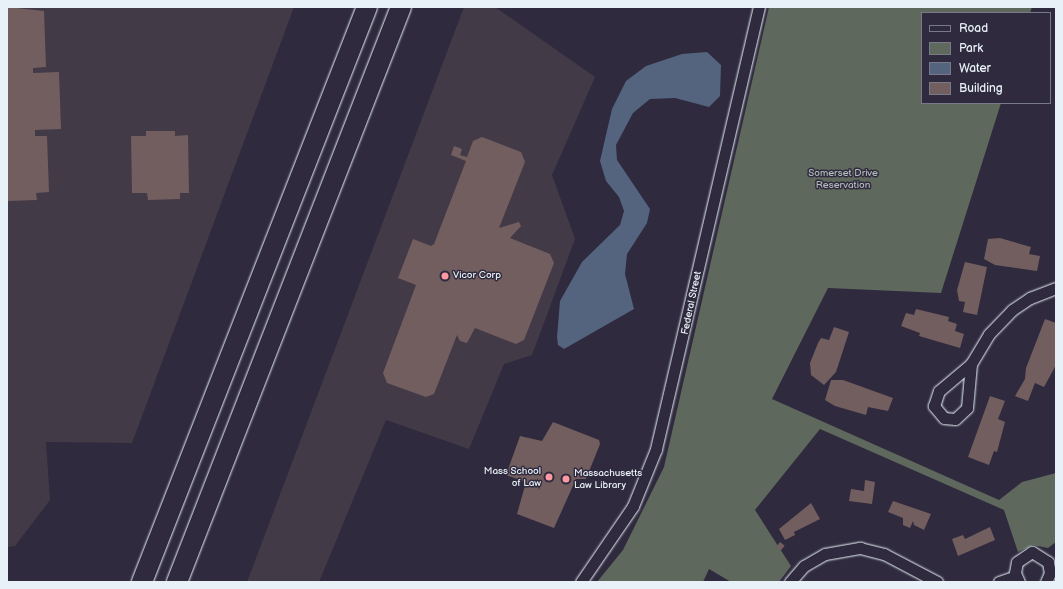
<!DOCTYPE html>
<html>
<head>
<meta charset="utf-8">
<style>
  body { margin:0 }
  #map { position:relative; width:1063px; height:589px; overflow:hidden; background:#2f2a3d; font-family:"Balsamiq Sans",sans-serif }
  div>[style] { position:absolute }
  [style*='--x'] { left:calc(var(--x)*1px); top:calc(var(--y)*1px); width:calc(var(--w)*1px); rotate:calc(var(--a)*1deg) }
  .built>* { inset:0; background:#433a47 }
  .green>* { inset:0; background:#5e685c }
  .water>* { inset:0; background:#54647f }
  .building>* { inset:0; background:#725e5f; transform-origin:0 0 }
  .roads { filter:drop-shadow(0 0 1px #e8f1f8) drop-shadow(0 0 1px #e8f1f8) }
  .street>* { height:11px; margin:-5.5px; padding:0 5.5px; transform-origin:5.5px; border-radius:5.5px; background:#2f2a3d }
  .highway>* { height:20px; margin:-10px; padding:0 10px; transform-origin:10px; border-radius:10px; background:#2f2a3d }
  .dots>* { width:11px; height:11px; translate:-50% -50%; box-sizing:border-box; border:2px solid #2f2a3d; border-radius:50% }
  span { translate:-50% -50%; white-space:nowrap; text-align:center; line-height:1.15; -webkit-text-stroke:3px #2f2a3d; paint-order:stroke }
  .park-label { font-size:10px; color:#b1baba }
  .poi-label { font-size:10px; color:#e8f1f8 }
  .left { translate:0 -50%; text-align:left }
  .right { translate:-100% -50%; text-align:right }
  .street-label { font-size:10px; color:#e8f1f8 }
  .frame { position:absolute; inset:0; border:8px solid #e8f1f8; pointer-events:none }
  .legend { position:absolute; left:921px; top:12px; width:130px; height:92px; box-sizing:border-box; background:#2f2a3d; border:1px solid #797a88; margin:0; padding:5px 7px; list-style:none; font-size:12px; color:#e8f1f8 }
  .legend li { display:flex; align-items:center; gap:8px; height:20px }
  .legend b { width:20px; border:1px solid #797a88 }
</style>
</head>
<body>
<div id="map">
  <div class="built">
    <div style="clip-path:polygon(7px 7px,294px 7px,132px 443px,46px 442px,50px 500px,15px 546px,7px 547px)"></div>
    <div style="clip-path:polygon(464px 7px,495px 7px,595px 77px,552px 175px,575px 239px,532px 355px,504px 364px,469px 449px,386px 420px,319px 582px,247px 582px)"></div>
  </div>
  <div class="green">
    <div style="clip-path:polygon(769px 7px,1032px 7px,1030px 13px,922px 13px,922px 103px,1001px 103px,941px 293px,828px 288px,772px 399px,999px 500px,1022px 482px,1056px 473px,1056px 542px,1048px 548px,1033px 545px,1018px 552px,1004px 510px,820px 429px,755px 510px,791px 566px,779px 582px,731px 582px,709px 569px,703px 582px,597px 582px,623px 550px,664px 467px)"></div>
  </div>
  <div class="water">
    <div style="clip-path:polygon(707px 52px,721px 65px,720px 96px,709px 107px,675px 98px,650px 99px,633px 113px,616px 145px,617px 160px,650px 209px,647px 223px,627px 254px,625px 274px,634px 309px,564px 349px,558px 345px,557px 337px,560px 301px,582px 262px,620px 225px,624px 211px,619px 197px,606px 181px,600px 161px,612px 109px,626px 81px,646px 66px,682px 54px)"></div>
  </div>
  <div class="building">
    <div style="clip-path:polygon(7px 7px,44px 11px,46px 67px,33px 68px,33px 73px,59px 72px,61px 129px,35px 130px,35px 136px,47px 136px,49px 192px,36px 193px,37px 200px,7px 201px)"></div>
    <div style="clip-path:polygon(146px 131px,175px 131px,175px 136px,188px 135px,189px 193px,180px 193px,180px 199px,148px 200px,147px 193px,132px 193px,131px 136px,146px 136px)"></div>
    <div style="clip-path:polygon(482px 137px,521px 152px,525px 162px,499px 228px,519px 222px,521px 226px,510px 238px,550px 254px,554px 263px,524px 340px,516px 344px,475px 328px,467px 343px,460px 341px,457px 335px,434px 394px,426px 397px,387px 383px,383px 373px,416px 285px,398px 278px,413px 239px,431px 246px,434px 244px,466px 161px,451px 155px,454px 146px,462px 149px,460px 155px,467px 157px,473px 141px)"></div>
    <div style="clip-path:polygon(1000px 238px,1031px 247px,1029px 254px,1040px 256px,1037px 271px,995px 265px,984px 259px,988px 239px)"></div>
    <div style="clip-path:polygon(965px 262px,987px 267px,977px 315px,963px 312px,965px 302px,959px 301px,957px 290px)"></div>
    <div style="clip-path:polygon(916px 309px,949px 317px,948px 321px,957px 324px,955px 331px,964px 334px,960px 348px,919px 336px,920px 333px,901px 326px,906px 313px,914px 315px)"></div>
    <div style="clip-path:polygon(1045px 319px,1056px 323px,1056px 365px,1044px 387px,1035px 383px,1028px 401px,1015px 396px,1025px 379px,1026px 368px)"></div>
    <div style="clip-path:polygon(834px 327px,849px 332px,836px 372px,824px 385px,811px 375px,810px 363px,818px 343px,821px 338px,829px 340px)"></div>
    <div style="clip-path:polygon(831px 380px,843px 380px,893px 398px,888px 411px,868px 407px,866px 415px,835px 406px,825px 400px)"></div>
    <div style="clip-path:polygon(990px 396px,1005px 401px,998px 419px,1005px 422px,997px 452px,994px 451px,989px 465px,968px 457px)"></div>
    <div style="clip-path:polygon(553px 422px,599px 440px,600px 444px,586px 479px,576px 479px,554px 528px,517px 514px,526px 482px,506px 475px,520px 436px,542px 441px)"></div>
    <div style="clip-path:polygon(865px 480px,875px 482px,872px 504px,849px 501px,851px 489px,864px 491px)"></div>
    <div style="clip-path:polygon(893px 501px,931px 514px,924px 530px,914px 525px,913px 521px,910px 528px,903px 525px,903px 518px,888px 512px)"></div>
    <div style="clip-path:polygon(811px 503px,820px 519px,794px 532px,795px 535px,785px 540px,779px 529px)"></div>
    <div style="clip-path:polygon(990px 527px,995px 540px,958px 556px,952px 539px,963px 535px,965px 539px)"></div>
    <div style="left:780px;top:542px;width:6px;height:6px;rotate:39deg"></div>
  </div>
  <div class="roads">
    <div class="street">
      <div style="--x:971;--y:364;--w:44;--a:95.2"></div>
      <div style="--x:967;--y:408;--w:16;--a:137"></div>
      <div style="--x:955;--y:419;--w:11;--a:-175"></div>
      <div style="--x:944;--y:418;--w:16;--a:-130"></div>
      <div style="--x:934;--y:406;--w:16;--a:-72"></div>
      <div style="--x:939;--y:391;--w:42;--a:-40.2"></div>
      <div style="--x:971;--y:364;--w:35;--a:-59"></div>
      <div style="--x:989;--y:334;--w:33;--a:-46"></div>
      <div style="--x:1012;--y:310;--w:22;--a:-34"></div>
      <div style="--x:1030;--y:298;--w:28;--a:-21"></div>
      <div style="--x:581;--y:582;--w:92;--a:-55.6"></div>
      <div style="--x:633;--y:506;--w:61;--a:-68"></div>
      <div style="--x:656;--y:449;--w:454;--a:-76.9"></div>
      <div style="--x:790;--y:582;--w:21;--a:-49"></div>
      <div style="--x:804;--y:566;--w:24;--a:-30"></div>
      <div style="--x:825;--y:554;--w:36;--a:-10"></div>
      <div style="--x:860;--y:548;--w:25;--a:14"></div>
      <div style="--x:884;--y:554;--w:60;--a:27.8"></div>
      <div style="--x:999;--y:582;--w:18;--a:-19"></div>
      <div style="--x:1019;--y:582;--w:10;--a:-114"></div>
      <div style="--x:1015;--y:573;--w:11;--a:-80"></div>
      <div style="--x:1017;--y:562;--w:18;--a:-34"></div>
      <div style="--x:1032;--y:552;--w:19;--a:32"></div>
      <div style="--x:1048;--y:562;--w:11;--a:80"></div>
      <div style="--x:1050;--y:573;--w:10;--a:114"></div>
    </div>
    <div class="highway">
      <div style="--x:142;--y:582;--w:617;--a:-68.63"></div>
      <div style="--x:177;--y:582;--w:617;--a:-68.72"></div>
    </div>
  </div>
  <div class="dots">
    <div style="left:445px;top:276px;background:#ff9aa2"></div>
    <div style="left:549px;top:477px;background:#ff9aa2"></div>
    <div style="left:566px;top:479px;background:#ff9aa2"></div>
  </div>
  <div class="park-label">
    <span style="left:843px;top:179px">Somerset Drive<br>Reservation</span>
  </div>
  <div class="poi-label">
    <span class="left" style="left:453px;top:276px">Vicor Corp</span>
    <span class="right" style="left:541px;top:477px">Mass School<br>of Law</span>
    <span class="left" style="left:574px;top:479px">Massachusetts<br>Law Library</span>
  </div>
  <div class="street-label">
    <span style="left:692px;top:303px;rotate:-78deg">Federal Street</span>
  </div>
  <div class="frame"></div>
  <ul class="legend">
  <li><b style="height:5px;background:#2f2a3d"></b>Road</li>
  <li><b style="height:11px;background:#5e685c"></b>Park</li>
  <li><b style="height:11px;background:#54647f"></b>Water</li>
  <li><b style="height:11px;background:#725e5f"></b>Building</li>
  </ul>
</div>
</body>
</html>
